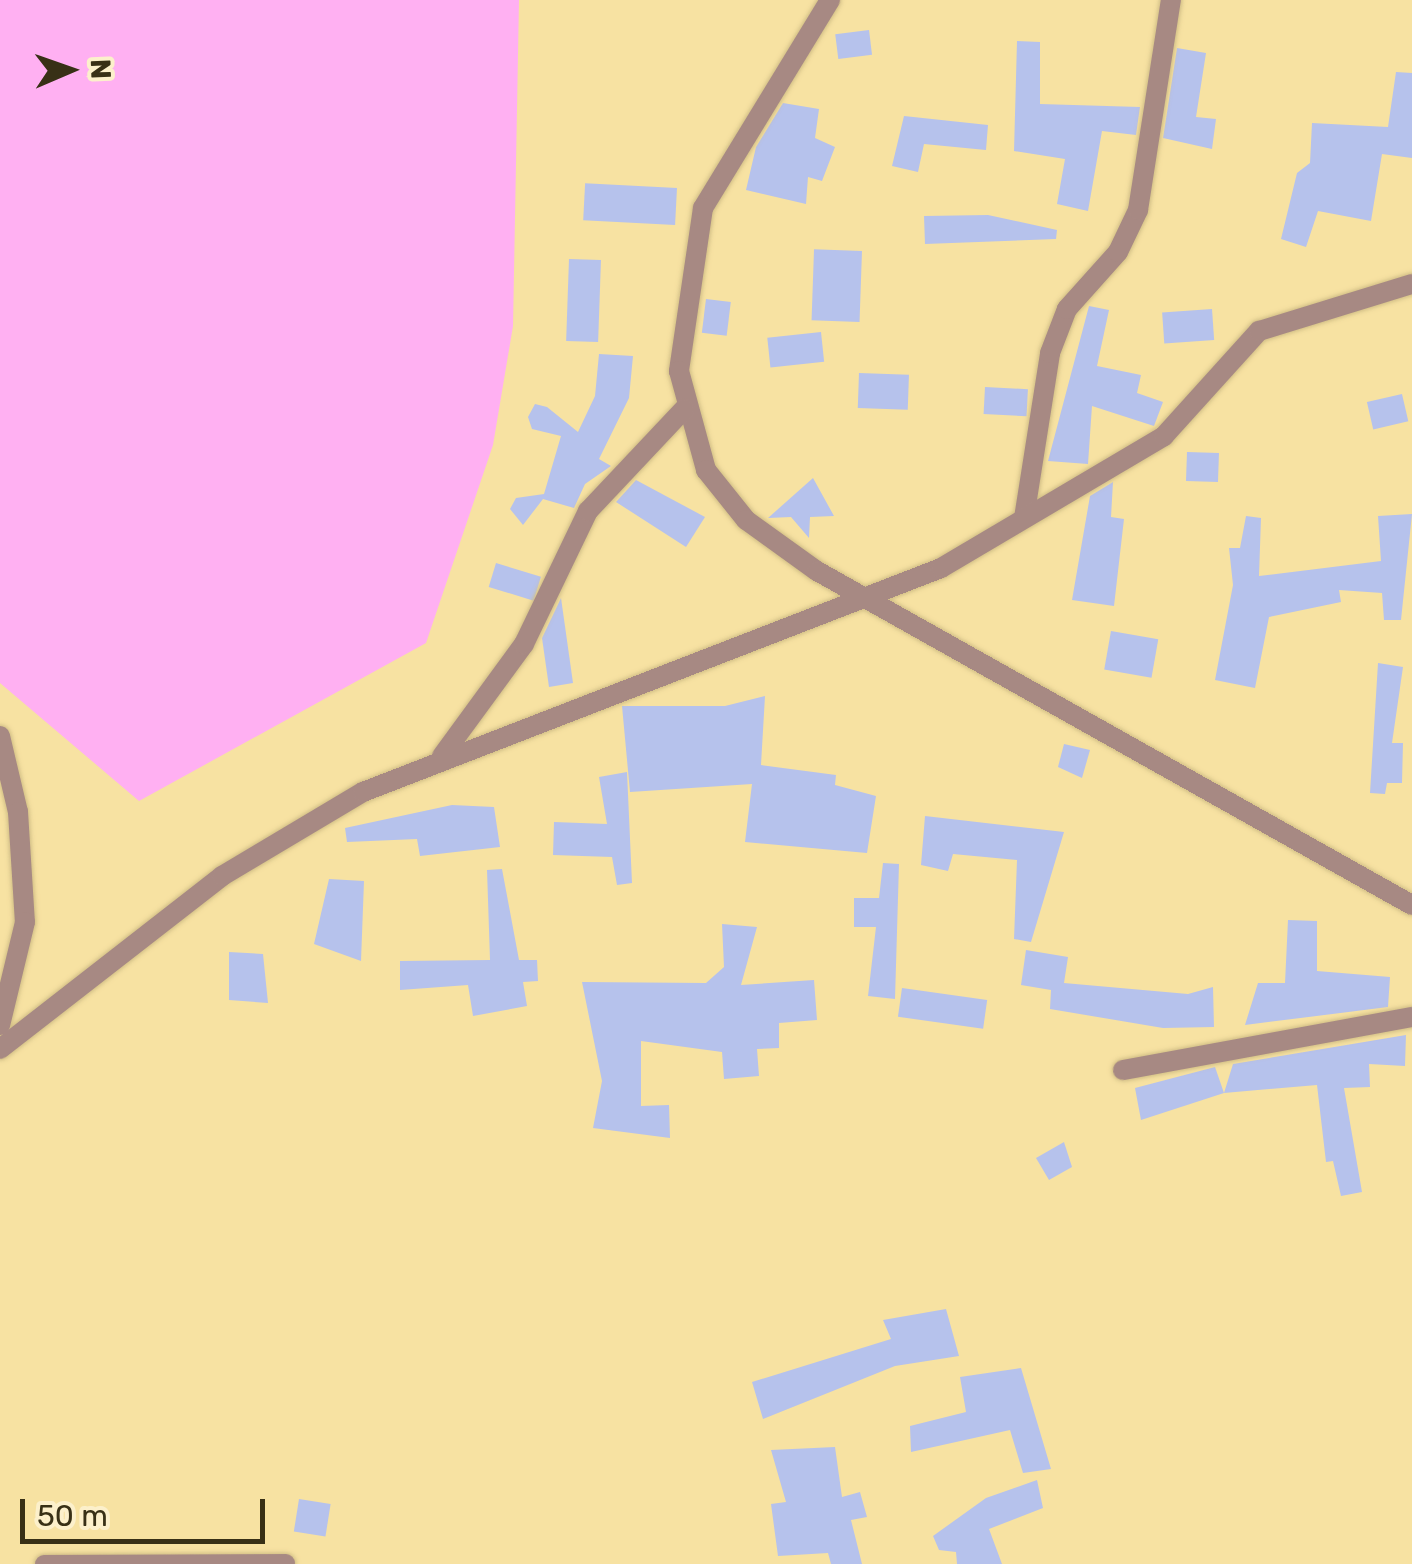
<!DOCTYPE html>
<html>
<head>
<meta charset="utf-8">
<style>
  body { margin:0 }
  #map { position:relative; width:1412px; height:1564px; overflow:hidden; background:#f7e2a2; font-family:Rubik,sans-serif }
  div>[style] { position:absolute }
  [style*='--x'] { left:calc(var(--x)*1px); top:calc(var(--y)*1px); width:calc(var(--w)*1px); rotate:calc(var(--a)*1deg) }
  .green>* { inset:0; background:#ffb0f2 }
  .building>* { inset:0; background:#b6c2ec; transform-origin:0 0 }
  .roads { filter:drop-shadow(0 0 2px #d1be86) drop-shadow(0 0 2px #d1be86) }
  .service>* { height:18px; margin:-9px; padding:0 9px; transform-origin:9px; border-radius:9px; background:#a78983 }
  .minor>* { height:20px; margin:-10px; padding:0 10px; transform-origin:10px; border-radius:10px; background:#a78983 }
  span { translate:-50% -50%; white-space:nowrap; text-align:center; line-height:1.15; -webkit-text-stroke:8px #fcf0cb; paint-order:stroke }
  .north { position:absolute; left:20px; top:20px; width:100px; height:100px; -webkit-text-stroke:8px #fcf0cb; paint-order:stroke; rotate:88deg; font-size:28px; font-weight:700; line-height:40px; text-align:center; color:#383016 }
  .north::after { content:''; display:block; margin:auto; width:35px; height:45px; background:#383016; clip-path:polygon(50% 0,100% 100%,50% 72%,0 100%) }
  .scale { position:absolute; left:20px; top:1499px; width:245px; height:45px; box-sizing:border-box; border:5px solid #383016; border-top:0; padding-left:12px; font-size:30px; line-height:35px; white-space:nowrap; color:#383016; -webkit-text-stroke:8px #fcf0cb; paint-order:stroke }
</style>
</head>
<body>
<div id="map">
  <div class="green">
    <div style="clip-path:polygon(0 0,519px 0,513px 326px,493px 445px,426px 643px,139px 801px,0 683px)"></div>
  </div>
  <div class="building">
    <div style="left:869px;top:30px;width:25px;height:34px;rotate:83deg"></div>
    <div style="clip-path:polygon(1017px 41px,1040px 42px,1040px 104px,1140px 107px,1136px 135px,1102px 131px,1088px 211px,1057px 204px,1065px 159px,1014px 151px)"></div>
    <div style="clip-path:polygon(1177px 48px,1206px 53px,1196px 117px,1216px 119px,1212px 149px,1163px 138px)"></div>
    <div style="clip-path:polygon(1396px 72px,1412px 73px,1412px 158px,1382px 154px,1371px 221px,1318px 211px,1306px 247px,1281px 239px,1297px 173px,1310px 163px,1312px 123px,1388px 127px)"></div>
    <div style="clip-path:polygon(783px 103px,819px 109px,815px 138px,835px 147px,822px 181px,808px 177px,806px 204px,746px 190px,756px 147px)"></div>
    <div style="clip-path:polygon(904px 116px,988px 125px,986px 150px,924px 144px,918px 172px,892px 166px)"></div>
    <div style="left:677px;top:188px;width:37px;height:92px;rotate:93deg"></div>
    <div style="clip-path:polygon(988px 215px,1057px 230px,1056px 239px,925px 244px,924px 216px)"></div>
    <div style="left:862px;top:251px;width:71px;height:48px;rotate:92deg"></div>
    <div style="left:569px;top:259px;width:32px;height:82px;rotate:2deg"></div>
    <div style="left:706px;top:299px;width:25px;height:34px;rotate:7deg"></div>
    <div style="clip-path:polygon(1089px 306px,1109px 310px,1097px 366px,1141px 375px,1137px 393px,1163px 402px,1154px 426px,1092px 406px,1088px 464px,1048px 461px)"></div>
    <div style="left:1212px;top:309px;width:31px;height:50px;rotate:86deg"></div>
    <div style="left:821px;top:332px;width:30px;height:54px;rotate:84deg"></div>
    <div style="clip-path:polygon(599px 354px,633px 356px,629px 398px,599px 459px,611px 466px,585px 484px,574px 508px,543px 499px,523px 525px,510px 509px,516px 498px,544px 494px,561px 436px,532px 429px,528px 417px,535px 404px,547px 407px,578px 432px,595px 396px)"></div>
    <div style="left:859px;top:373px;width:50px;height:35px;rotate:2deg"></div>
    <div style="left:985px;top:387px;width:43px;height:27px;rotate:3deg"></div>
    <div style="left:1402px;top:394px;width:28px;height:36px;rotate:77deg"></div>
    <div style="left:1187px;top:452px;width:32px;height:29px;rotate:2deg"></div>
    <div style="clip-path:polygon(813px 478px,834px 516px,810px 517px,809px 538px,791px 517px,768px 518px)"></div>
    <div style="clip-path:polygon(636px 480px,705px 517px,686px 547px,616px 502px)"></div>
    <div style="clip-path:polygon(1113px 482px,1111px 517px,1124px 519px,1114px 606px,1072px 600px,1090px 496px)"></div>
    <div style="clip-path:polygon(1412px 514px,1401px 620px,1384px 620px,1382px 593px,1339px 590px,1341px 602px,1269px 617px,1255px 688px,1215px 680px,1233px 585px,1229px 548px,1240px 548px,1246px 516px,1261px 518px,1259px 576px,1381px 561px,1378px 516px)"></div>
    <div style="left:496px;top:563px;width:47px;height:25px;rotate:17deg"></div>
    <div style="clip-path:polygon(561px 598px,573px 683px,549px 687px,542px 638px)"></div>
    <div style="left:1111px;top:631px;width:48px;height:39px;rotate:10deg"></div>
    <div style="clip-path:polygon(1378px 663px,1403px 667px,1392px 743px,1403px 743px,1402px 783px,1387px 783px,1385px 794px,1370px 793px)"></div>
    <div style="clip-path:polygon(765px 696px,761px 765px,836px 775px,835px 785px,876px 796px,867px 853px,745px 842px,752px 784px,630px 792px,622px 706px,725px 706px)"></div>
    <div style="clip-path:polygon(1064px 744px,1090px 750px,1082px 778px,1058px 767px)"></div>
    <div style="clip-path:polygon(627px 772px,632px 883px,617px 885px,612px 857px,553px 855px,554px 822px,607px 824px,599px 777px)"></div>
    <div style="clip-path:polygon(452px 805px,494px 807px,500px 847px,420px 856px,417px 839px,347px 842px,345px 828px)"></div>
    <div style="clip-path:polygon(925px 816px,1064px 832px,1031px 942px,1014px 939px,1017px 860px,953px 854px,948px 871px,921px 865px)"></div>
    <div style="clip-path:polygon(883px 863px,899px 864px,895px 999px,868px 996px,876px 927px,854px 927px,854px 898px,879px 898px)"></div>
    <div style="clip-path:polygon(502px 869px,519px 960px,537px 960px,538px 981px,523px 982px,527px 1006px,473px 1016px,468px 985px,400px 990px,400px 961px,490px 960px,487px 870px)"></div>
    <div style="clip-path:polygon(329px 879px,364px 881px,361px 961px,314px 944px)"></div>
    <div style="clip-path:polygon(1288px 920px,1317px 921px,1317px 971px,1390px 977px,1388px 1007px,1245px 1025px,1258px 983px,1285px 983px)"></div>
    <div style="clip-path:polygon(722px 924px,757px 927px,741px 985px,814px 980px,817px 1020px,779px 1023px,779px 1048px,757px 1049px,759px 1076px,724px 1079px,722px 1052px,641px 1041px,641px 1106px,669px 1105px,670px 1138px,593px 1128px,602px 1081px,582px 982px,706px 983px,724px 967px)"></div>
    <div style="clip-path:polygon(1026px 950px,1068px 957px,1064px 983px,1188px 994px,1213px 987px,1214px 1027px,1163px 1028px,1050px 1009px,1051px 990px,1021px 985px)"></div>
    <div style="clip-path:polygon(229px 952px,263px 954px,268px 1003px,229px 1000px)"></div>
    <div style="left:902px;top:988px;width:86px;height:29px;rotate:8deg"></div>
    <div style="clip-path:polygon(1406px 1035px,1405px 1066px,1369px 1064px,1370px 1087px,1344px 1088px,1362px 1192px,1341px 1196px,1333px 1161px,1326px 1162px,1317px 1085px,1224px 1093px,1233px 1064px)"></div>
    <div style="clip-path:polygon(1215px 1067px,1224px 1093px,1141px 1120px,1135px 1088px)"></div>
    <div style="clip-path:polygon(1064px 1142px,1072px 1167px,1049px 1180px,1036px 1158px)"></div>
    <div style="clip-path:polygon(946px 1309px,959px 1356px,895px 1366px,763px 1419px,752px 1382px,891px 1339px,883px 1320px)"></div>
    <div style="clip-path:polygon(1021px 1368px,1051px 1469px,1023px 1473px,1010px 1430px,911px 1452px,910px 1426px,966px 1412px,960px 1377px)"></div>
    <div style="clip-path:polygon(835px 1447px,842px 1497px,860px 1492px,867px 1517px,851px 1520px,862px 1564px,831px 1564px,828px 1553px,778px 1556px,771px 1504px,786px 1502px,771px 1450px)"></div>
    <div style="clip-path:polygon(1037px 1480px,1043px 1508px,989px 1529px,1002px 1564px,957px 1564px,956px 1552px,939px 1550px,933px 1536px,986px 1498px)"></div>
    <div style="left:299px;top:1499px;width:32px;height:33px;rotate:9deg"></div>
  </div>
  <div class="roads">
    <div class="service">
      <div style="--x:44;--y:1564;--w:242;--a:-0.2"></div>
    </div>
    <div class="minor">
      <div style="--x:830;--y:0;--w:244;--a:121.4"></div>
      <div style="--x:703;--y:208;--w:165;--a:98.4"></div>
      <div style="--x:679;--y:371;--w:103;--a:74.7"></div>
      <div style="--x:706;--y:470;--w:64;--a:51.3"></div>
      <div style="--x:746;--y:520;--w:87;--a:35.7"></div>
      <div style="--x:817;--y:571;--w:682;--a:29.31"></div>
      <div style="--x:1024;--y:518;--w:167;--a:-81"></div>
      <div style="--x:1050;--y:353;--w:47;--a:-68.9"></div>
      <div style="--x:1067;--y:309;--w:76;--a:-48.2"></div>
      <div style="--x:1118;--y:252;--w:47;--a:-64.5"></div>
      <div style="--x:1138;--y:210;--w:213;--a:-81.1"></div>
      <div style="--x:0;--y:736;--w:78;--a:76.7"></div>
      <div style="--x:18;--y:812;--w:110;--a:86.4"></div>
      <div style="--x:25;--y:922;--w:106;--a:103.6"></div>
      <div style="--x:442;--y:756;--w:139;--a:-53.8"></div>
      <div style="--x:524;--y:644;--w:148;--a:-64.3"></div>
      <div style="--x:588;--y:511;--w:140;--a:-46.7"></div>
      <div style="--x:0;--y:1049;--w:281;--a:-37.9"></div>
      <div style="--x:222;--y:876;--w:164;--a:-30.8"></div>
      <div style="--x:363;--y:792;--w:620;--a:-21.18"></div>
      <div style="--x:941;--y:568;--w:259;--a:-30.6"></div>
      <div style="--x:1164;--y:436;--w:142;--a:-47.9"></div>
      <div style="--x:1259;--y:331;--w:160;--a:-17.1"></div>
      <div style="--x:1123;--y:1070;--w:294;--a:-10.4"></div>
    </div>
  </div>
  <div class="north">N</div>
  <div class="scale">50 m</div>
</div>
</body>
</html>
